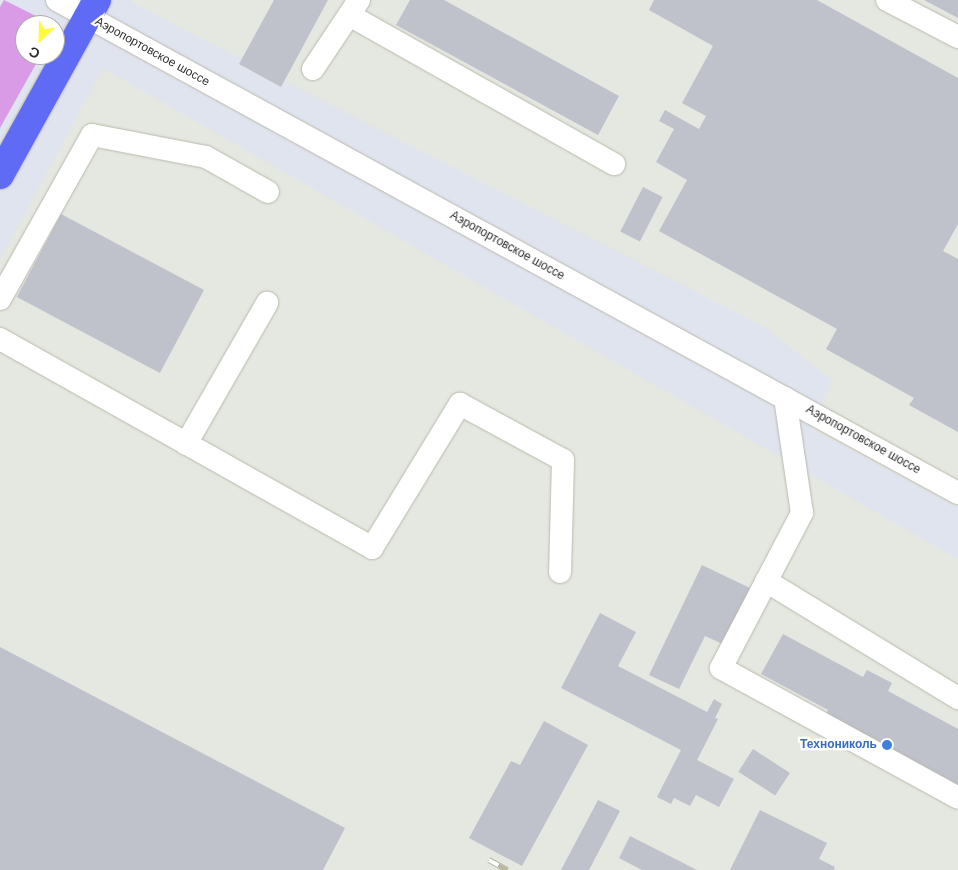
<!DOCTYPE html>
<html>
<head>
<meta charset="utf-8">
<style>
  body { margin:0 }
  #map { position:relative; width:958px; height:870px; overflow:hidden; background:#e0e4ef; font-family:Helvetica,sans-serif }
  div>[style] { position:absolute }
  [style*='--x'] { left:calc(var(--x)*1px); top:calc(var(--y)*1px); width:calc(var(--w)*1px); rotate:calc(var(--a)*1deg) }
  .industrial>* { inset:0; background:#e4e8e0 }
  .green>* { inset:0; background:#d99be6 }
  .building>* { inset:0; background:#bfc1cb; transform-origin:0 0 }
  .roads { filter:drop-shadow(0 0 1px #bab9ad) drop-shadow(0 0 1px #bab9ad) }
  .minor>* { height:22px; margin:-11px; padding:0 11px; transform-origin:11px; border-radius:11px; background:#fff }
  .major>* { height:28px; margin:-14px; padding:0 14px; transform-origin:14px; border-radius:14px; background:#5f6af5 }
  .rail>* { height:5.5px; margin-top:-2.75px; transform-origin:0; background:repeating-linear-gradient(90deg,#fff 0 11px,#b8b8a2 0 22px); box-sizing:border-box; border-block:1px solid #b8b8a2 }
  .dots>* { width:14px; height:14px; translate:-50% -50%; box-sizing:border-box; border:2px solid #fff; border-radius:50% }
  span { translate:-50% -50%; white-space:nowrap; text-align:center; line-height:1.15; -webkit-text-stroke:4.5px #fff; paint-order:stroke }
  .street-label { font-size:12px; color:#2d2d2d }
  .shop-label { font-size:12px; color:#366cbe; font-weight:700 }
  .right { translate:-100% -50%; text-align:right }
  .north { position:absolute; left:15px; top:15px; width:50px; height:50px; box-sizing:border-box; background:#fff; border:1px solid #ababab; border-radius:50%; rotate:204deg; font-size:14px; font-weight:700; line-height:20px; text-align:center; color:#2d2d2d }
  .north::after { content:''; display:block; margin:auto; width:18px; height:22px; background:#fffa3d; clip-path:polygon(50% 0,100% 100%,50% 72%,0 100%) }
</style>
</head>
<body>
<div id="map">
  <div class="industrial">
    <div style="clip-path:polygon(133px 0,958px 0,958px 507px,812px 429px,831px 380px,766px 328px,131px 2px)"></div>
    <div style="clip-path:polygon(103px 68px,958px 559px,958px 870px,0 870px,0 259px)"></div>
  </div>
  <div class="green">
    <div style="clip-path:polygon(4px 0,54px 25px,25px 25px,25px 55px,41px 55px,0 128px,0 7px)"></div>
  </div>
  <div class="building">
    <div style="clip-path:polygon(274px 0,328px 0,281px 87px,239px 64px)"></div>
    <div style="clip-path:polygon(410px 0,444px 0,619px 96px,598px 135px,396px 25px)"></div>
    <div style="clip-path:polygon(654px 0,817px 0,958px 78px,958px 224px,943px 251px,958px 259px,958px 432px,909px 405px,914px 398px,826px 349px,837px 329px,659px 231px,687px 180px,656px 162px,674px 129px,659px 121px,665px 110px,699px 129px,706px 116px,682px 103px,713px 46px,649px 10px)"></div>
    <div style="clip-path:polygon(924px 0,958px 0,958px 18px)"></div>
    <div style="left:643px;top:187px;width:22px;height:50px;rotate:27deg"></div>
    <div style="left:61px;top:214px;width:162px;height:94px;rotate:28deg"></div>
    <div style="clip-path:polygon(702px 565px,752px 589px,725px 645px,705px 636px,679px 689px,649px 675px)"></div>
    <div style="clip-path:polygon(600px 613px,636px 632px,618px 666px,707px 712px,714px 699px,722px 704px,715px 718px,718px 719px,697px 760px,734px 779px,719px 807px,696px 795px,690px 806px,674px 798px,671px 804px,657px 797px,681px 750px,561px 688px)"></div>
    <div style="clip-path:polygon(783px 634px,863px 677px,867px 670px,892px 683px,888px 691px,958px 729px,958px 790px,824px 719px,828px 710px,761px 674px)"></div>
    <div style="clip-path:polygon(0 647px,345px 828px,323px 870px,0 870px)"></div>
    <div style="clip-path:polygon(544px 721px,588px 745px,522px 866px,469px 838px,511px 761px,520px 765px)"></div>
    <div style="left:753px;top:749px;width:44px;height:27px;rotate:33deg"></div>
    <div style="clip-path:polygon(598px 800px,620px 811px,589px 870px,561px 870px)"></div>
    <div style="clip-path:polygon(760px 810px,827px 843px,819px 859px,835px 867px,834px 870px,730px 870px)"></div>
    <div style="clip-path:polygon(630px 836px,697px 870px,642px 870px,619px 858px)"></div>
  </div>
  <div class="roads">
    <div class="minor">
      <div style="--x:57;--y:0;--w:1027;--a:28.69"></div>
      <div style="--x:887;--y:0;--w:80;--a:27.5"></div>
      <div style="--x:351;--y:16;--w:302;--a:29.4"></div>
      <div style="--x:313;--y:69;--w:83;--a:-56.3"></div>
      <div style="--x:0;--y:299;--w:188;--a:-60.7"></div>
      <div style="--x:92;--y:135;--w:116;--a:10.9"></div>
      <div style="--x:206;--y:157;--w:71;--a:29.4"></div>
      <div style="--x:0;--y:339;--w:427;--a:29.3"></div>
      <div style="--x:372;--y:548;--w:169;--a:-58.6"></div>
      <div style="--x:460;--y:404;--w:117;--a:28.5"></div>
      <div style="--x:563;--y:460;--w:112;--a:91.5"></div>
      <div style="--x:785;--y:398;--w:116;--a:81.6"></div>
      <div style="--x:802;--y:513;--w:175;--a:117.6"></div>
      <div style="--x:721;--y:668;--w:270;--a:28.7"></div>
      <div style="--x:186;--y:444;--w:163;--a:-60.1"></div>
      <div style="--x:766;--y:581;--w:225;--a:31.4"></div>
    </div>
    <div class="major">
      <div style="--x:0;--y:175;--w:200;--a:-61"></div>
    </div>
  </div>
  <div class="rail">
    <div style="--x:489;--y:860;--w:21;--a:29"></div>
  </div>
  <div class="dots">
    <div style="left:887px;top:745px;background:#3f7fe0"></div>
  </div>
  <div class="street-label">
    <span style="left:152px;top:52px;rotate:29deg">Аэропортовское шоссе</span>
    <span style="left:507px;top:246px;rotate:29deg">Аэропортовское шоссе</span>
    <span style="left:863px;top:440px;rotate:29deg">Аэропортовское шоссе</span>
  </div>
  <div class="shop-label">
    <span class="right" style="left:877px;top:745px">Технониколь</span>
  </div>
  <div class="north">С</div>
</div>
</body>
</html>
